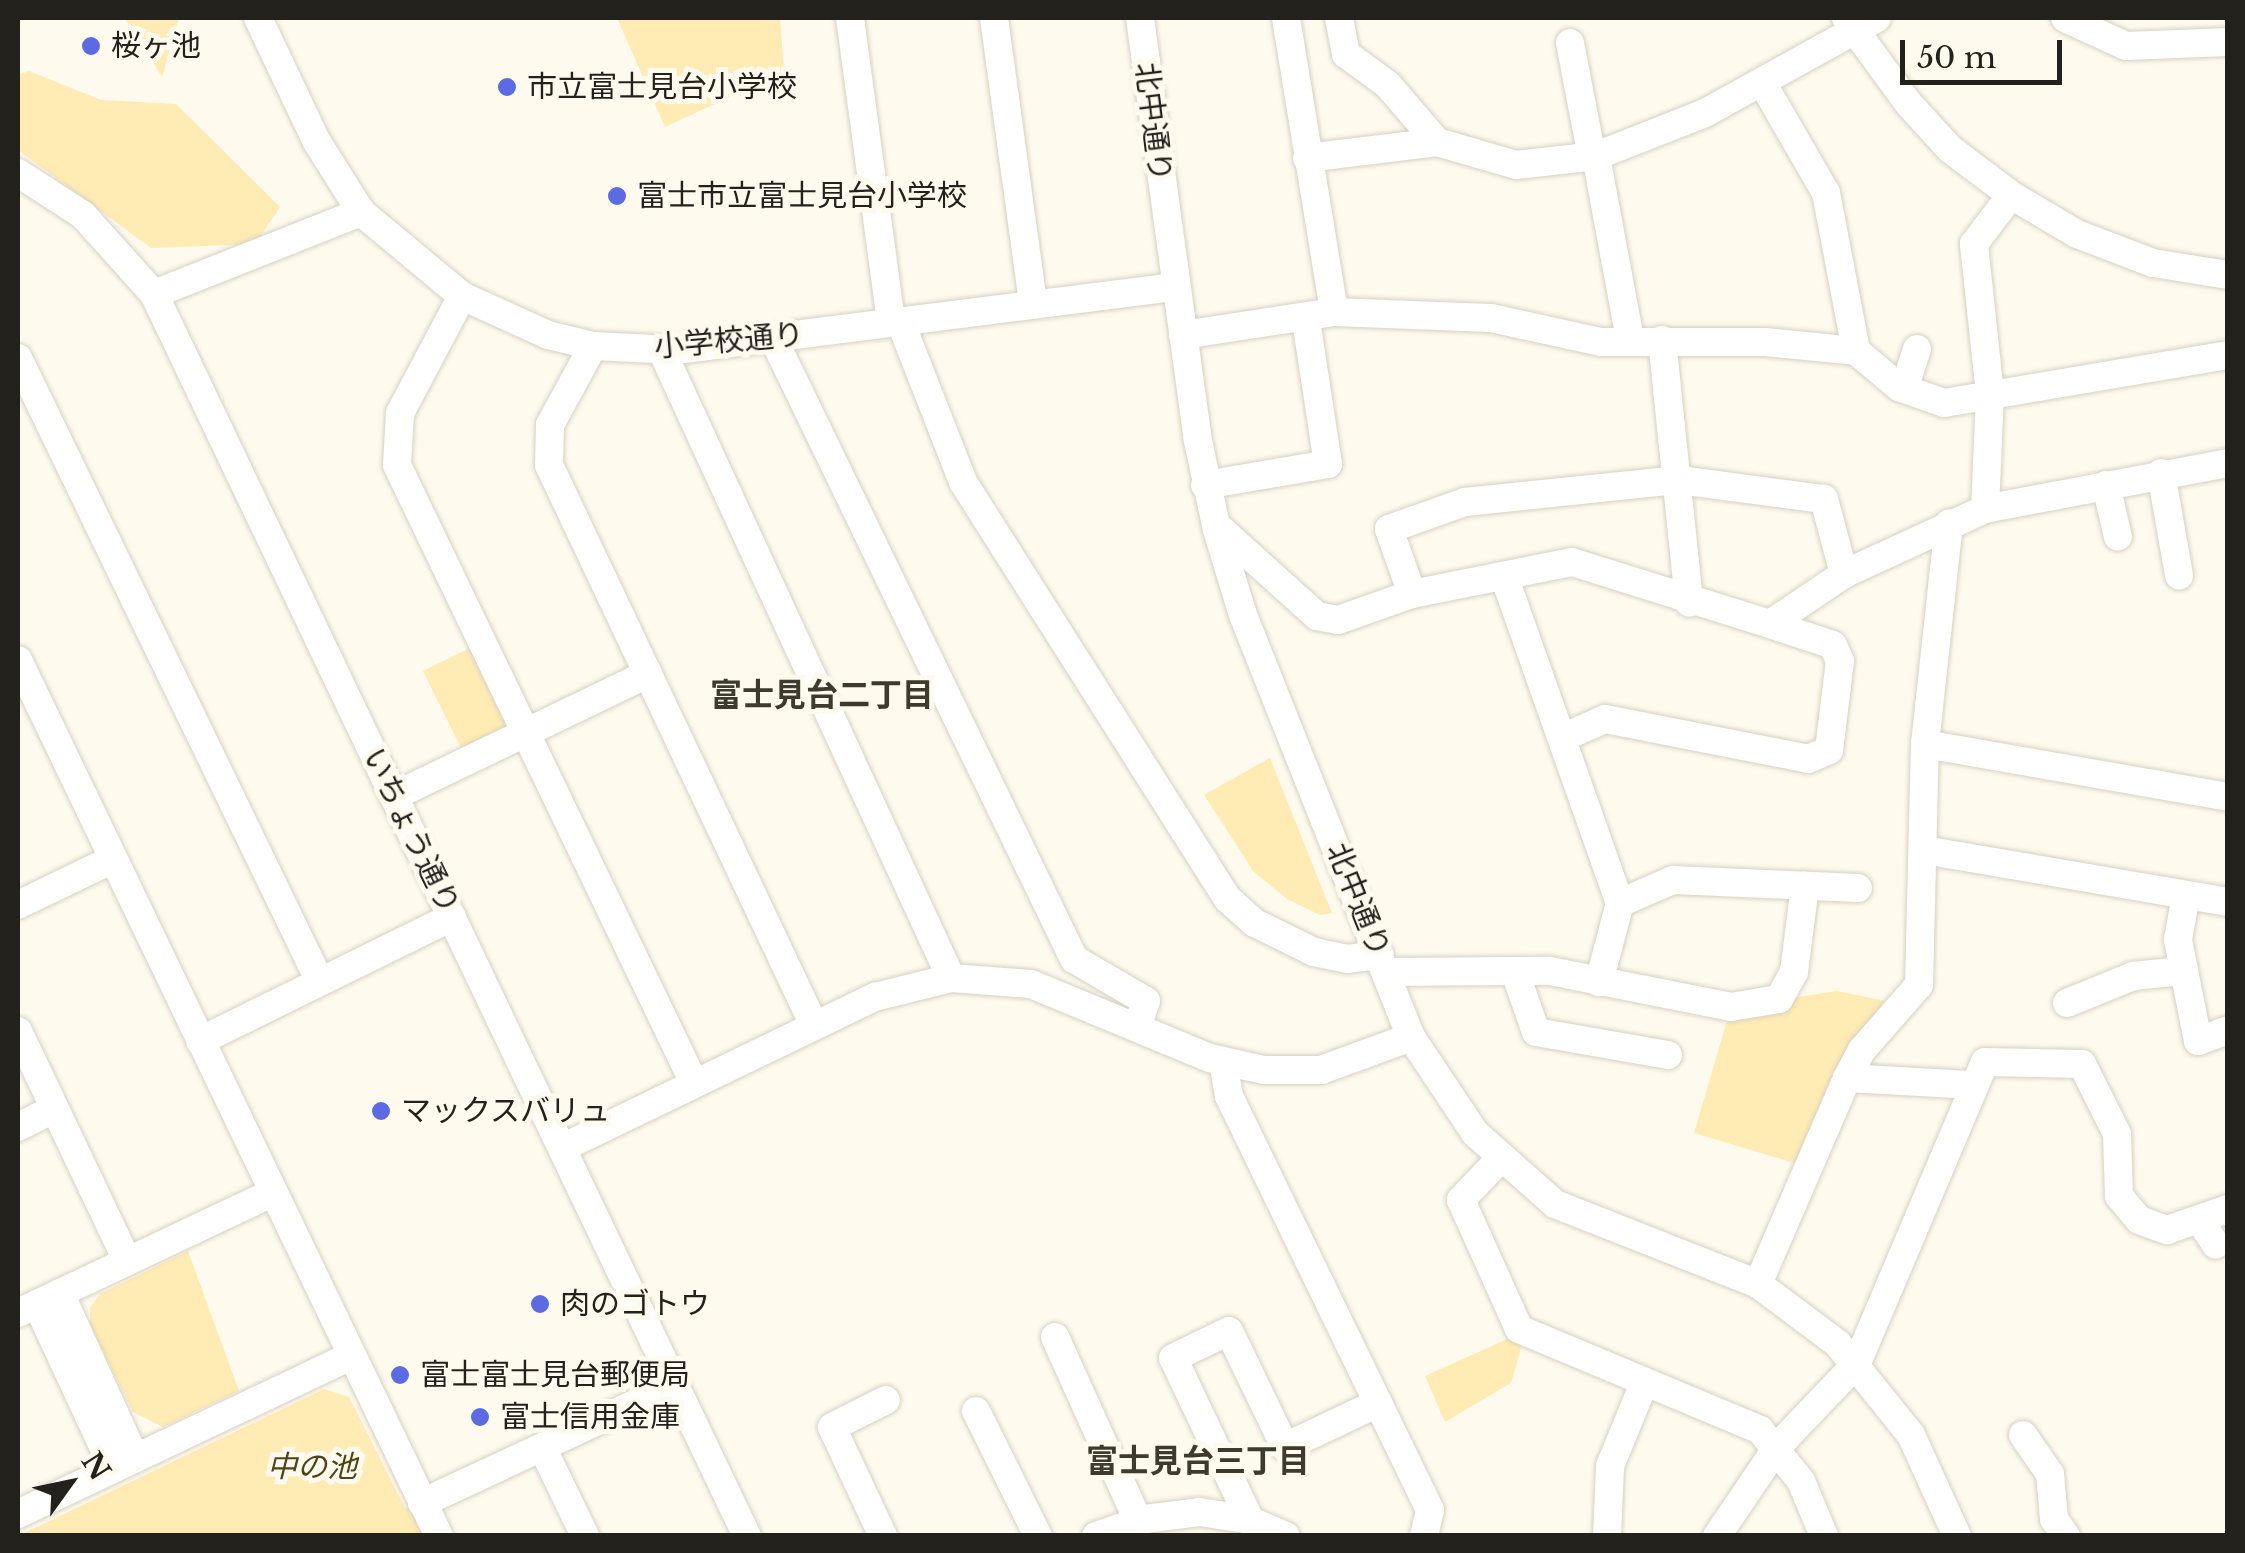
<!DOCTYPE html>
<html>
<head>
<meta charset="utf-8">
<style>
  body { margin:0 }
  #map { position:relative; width:2245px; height:1553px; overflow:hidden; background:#fefaee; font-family:"Libre Baskerville","Noto Sans JP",serif }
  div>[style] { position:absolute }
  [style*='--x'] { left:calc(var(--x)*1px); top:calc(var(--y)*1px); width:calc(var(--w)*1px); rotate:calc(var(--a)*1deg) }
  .green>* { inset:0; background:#ffebb3 }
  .roads { filter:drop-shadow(0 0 2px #d6d1c2) drop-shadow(0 0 2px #d6d1c2) }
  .minor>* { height:28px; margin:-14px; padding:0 14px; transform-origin:14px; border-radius:14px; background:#fff }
  .dots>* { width:28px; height:28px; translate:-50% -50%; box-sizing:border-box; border:5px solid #fefaee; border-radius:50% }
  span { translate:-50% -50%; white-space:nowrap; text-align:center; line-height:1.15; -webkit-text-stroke:10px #fefaee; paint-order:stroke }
  .poi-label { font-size:30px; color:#23211c }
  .left { translate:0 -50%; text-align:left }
  .street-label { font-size:30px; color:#23211c }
  .park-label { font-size:30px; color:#514318; font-style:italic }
  .neighbourhood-label { font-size:32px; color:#3f3a2e; font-weight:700 }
  .frame { position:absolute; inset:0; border:20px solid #23211c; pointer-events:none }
  .north { position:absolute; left:20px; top:1433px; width:100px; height:100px; -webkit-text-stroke:8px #fefaee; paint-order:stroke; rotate:57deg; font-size:28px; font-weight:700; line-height:40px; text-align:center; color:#23211c }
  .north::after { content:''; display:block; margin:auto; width:35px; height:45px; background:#23211c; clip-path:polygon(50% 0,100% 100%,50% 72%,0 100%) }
  .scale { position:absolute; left:1900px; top:40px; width:162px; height:45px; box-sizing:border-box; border:5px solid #23211c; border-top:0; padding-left:12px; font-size:30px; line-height:35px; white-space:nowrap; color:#23211c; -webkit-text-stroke:8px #fefaee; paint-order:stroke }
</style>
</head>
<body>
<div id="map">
  <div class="green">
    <div style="clip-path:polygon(125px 18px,179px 18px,162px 77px)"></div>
    <div style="clip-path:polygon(617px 18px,780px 18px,784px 72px,665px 127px)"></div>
    <div style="clip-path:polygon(29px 71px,101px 100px,176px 104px,280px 207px,255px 244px,151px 248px,18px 150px,18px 75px)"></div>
    <div style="clip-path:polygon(474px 646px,509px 719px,506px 734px,464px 754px,423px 671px)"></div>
    <div style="clip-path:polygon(1270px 758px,1332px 913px,1320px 915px,1287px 899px,1254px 872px,1204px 795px)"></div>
    <div style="clip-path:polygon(1837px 991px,1891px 1002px,1801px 1165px,1694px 1133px,1731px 1007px)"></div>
    <div style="clip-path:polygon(188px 1251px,239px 1391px,163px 1427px,133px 1412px,90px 1324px,90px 1308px,100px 1294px)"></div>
    <div style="clip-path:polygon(1512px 1337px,1523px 1341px,1511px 1383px,1445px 1422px,1425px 1376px)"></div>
    <div style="clip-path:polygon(324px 1389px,349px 1397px,405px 1508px,414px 1508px,429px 1535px,18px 1536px)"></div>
  </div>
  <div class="roads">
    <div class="minor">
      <div style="--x:258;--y:18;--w:137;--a:64.6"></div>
      <div style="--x:317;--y:142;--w:83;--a:57.8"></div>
      <div style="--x:361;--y:212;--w:131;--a:39.7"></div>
      <div style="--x:462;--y:296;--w:94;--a:24.4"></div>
      <div style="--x:548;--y:335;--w:46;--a:13.7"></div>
      <div style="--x:593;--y:346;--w:83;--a:2.8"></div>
      <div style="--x:676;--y:350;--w:503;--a:-7.2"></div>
      <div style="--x:850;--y:18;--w:307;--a:82.3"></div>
      <div style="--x:994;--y:18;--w:286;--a:82.2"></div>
      <div style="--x:1140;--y:18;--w:422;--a:82.2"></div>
      <div style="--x:1197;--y:436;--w:96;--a:78"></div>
      <div style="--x:1217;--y:530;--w:89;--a:73"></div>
      <div style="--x:1243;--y:615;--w:454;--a:68.3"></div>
      <div style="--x:1411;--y:1037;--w:115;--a:56.3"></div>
      <div style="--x:1475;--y:1133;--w:107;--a:41.6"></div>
      <div style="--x:1555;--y:1204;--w:218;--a:21.5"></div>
      <div style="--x:1758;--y:1284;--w:99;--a:36.8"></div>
      <div style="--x:1837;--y:1343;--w:118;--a:51.2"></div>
      <div style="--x:1911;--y:1435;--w:111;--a:65.5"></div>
      <div style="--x:1286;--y:18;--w:298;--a:80.7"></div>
      <div style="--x:1339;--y:18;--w:37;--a:79"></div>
      <div style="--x:1346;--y:54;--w:52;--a:36.4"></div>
      <div style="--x:1388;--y:85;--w:75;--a:49.3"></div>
      <div style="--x:1846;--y:18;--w:105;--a:53.9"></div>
      <div style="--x:1908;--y:103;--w:62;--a:47.6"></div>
      <div style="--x:1950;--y:149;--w:76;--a:37"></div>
      <div style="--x:2011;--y:195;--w:77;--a:30.6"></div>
      <div style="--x:2077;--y:234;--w:81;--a:20.9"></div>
      <div style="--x:2153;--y:263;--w:76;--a:9.1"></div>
      <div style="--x:2065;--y:18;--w:67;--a:24.7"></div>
      <div style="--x:2126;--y:46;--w:102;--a:-2.2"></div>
      <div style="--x:1570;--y:43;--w:116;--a:79.1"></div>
      <div style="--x:1763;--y:84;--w:126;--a:60"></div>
      <div style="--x:1826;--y:193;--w:161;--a:79.2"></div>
      <div style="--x:1596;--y:156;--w:186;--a:79.5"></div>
      <div style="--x:1307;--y:158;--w:131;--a:-7"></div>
      <div style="--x:1437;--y:142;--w:82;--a:16.2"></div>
      <div style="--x:1516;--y:165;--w:81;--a:-6.4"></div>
      <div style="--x:1596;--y:156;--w:117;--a:-21.5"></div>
      <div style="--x:1705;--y:113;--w:196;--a:-28.9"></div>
      <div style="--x:18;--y:173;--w:77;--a:32.9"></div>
      <div style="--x:83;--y:215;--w:106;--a:48.1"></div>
      <div style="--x:154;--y:294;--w:1376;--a:64.48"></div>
      <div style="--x:154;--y:294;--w:223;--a:-21.6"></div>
      <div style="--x:462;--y:296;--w:132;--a:117.9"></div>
      <div style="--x:400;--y:413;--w:52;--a:93.3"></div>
      <div style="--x:397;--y:465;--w:686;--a:64.33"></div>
      <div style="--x:900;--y:321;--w:173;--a:68.6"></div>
      <div style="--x:963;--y:482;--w:494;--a:57.6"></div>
      <div style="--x:1228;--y:899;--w:36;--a:42"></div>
      <div style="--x:1255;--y:923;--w:66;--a:26.2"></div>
      <div style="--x:1314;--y:952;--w:34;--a:12"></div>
      <div style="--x:1347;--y:959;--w:33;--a:-7"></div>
      <div style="--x:1183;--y:335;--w:153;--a:-8.7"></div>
      <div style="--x:1334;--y:312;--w:157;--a:2.2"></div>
      <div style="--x:1491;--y:318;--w:113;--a:12.3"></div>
      <div style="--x:1601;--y:342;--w:164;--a:0"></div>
      <div style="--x:1765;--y:342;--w:91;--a:5.6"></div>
      <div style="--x:1856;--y:351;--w:56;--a:39.9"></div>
      <div style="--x:1899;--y:387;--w:48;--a:19.6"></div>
      <div style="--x:1944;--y:403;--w:288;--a:-9.6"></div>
      <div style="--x:774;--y:340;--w:688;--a:64.14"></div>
      <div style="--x:1074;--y:959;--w:83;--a:30.3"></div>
      <div style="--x:1146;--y:1001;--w:28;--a:109"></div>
      <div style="--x:1662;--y:340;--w:264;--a:84.1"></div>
      <div style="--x:593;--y:346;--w:90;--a:118.6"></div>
      <div style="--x:550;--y:425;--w:40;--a:91.4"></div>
      <div style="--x:549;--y:465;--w:620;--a:64.68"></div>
      <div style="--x:662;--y:351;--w:690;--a:65.25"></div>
      <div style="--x:18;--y:358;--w:693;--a:64.17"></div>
      <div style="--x:1904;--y:389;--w:42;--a:-72"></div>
      <div style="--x:2161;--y:473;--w:104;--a:80"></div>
      <div style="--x:1205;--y:485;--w:125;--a:-9.7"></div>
      <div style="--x:1328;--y:464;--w:146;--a:-98.7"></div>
      <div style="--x:2106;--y:485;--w:53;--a:77"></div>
      <div style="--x:1985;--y:509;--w:115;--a:-87.5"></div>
      <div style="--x:1990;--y:394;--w:151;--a:-96.1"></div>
      <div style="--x:1974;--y:244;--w:61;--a:-52.9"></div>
      <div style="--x:1217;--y:526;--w:135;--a:42"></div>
      <div style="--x:1317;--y:616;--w:21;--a:11"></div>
      <div style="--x:1338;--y:620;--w:78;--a:-19.4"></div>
      <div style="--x:1412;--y:594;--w:163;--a:-11.3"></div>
      <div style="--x:1572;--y:562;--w:207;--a:17.4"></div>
      <div style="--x:1770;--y:624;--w:89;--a:-34"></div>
      <div style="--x:1844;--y:574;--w:155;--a:-24.7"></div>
      <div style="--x:1985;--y:509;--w:247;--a:-10.7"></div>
      <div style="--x:1504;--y:576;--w:347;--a:70.5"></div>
      <div style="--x:1620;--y:903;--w:82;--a:104.9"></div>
      <div style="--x:1412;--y:594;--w:69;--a:-109.5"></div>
      <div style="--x:1389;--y:529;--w:81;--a:-19.6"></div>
      <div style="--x:1465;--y:502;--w:215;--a:-5.9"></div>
      <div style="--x:1679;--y:480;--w:146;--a:7.5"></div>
      <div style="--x:1824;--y:499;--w:78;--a:75.1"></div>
      <div style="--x:18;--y:660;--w:972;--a:64.33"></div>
      <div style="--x:1562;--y:738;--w:47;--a:-23.8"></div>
      <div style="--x:1605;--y:719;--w:207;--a:11.1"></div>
      <div style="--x:1808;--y:759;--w:23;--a:-23"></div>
      <div style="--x:1829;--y:750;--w:90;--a:-83"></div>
      <div style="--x:1840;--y:661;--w:17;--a:-114"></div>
      <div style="--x:1833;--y:645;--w:66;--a:-161.6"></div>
      <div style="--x:1925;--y:744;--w:308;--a:9.9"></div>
      <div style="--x:394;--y:796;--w:282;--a:-25.7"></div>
      <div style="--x:1924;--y:850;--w:308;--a:9.7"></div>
      <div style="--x:2186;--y:895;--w:46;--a:100.1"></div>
      <div style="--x:2178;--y:940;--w:103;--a:78.8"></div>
      <div style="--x:2198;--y:1041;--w:32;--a:-20"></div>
      <div style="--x:1620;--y:903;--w:58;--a:-23.5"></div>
      <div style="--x:1673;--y:880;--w:185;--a:2.5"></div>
      <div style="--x:18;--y:905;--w:106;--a:-25.8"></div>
      <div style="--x:1387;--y:972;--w:163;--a:-0.4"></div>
      <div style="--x:1550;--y:971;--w:185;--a:11.2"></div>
      <div style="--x:1731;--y:1007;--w:49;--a:-9.5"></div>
      <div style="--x:1779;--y:999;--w:31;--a:-61"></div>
      <div style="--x:1794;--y:972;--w:87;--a:-82.7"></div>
      <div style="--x:1516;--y:975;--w:60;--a:70.7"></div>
      <div style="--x:1536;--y:1032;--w:134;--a:9.9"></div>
      <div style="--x:2067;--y:1003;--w:71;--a:-22.2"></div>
      <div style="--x:2133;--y:976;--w:50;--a:-5.7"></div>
      <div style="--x:18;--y:1031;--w:255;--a:64.6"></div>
      <div style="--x:200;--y:1041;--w:281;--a:-26.2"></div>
      <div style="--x:1223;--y:1062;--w:35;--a:80"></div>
      <div style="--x:1229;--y:1096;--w:460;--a:64.1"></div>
      <div style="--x:1430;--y:1510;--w:27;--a:103"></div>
      <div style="--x:1847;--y:1078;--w:127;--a:3.2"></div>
      <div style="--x:18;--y:1127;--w:40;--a:-26.6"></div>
      <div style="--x:562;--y:1148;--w:348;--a:-25.8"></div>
      <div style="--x:875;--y:997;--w:78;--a:-14"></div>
      <div style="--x:951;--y:978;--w:80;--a:4.3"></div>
      <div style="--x:1031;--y:984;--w:194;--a:22.5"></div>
      <div style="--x:1210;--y:1058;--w:55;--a:12.5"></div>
      <div style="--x:1264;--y:1070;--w:57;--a:0"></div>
      <div style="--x:1321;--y:1070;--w:96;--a:-20.1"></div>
      <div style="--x:1500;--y:1159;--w:57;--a:133.6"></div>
      <div style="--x:1461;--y:1200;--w:141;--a:65.8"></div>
      <div style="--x:1519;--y:1329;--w:261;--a:22.7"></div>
      <div style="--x:1760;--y:1430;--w:65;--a:51.2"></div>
      <div style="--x:1801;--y:1481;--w:60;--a:67.3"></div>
      <div style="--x:2201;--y:1222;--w:27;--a:57"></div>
      <div style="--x:1758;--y:1284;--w:224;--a:-66.6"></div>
      <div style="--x:1847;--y:1078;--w:32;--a:-62"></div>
      <div style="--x:1862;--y:1050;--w:86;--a:-48.8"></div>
      <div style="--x:1919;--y:985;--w:241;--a:-88.6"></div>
      <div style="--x:1925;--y:744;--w:222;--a:-83.8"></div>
      <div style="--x:60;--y:1293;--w:181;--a:65.6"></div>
      <div style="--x:37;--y:1304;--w:181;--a:65.1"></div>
      <div style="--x:18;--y:1313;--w:281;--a:-25.3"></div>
      <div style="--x:1055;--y:1337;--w:202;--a:65.7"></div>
      <div style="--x:976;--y:1411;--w:140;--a:63.6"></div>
      <div style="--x:2023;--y:1435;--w:47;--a:55.3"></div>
      <div style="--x:2050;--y:1474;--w:45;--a:84.9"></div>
      <div style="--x:2054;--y:1519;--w:21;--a:55"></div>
      <div style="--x:542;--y:1447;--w:99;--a:64.2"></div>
      <div style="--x:422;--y:1503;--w:279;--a:-25"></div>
      <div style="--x:18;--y:1514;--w:368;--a:-25.4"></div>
      <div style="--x:1250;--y:1520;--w:179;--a:-115.4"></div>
      <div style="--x:1173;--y:1358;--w:62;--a:-25.7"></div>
      <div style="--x:1229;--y:1331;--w:129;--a:64.2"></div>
      <div style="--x:1285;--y:1447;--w:103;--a:-25.3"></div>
      <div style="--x:883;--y:1536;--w:120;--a:-115.1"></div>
      <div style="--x:832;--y:1427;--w:60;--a:-26.6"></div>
      <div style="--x:1096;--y:1536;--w:52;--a:-19.1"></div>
      <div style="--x:1145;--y:1519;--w:54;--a:-7.4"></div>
      <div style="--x:1199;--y:1512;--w:48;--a:8.5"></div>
      <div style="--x:1246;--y:1519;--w:43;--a:23"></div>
      <div style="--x:1607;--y:1536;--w:70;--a:-87.5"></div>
      <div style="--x:1610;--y:1466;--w:90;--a:-67.7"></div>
      <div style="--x:1717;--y:1536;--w:109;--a:-55.9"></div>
      <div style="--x:1778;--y:1446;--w:115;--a:-46.4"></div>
      <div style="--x:1857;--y:1363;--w:327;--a:-67"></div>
      <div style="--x:1985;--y:1062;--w:97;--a:1.2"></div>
      <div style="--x:2082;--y:1064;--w:78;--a:63.4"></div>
      <div style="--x:2117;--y:1134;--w:62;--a:88.2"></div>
      <div style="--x:2119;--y:1196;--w:31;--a:50"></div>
      <div style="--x:2139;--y:1220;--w:30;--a:20"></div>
      <div style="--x:2167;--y:1230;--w:65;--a:-19"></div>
    </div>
  </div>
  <div class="dots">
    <div style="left:91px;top:46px;background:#5c6be3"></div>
    <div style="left:507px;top:87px;background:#5c6be3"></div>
    <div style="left:617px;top:196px;background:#5c6be3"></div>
    <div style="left:381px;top:1111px;background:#5c6be3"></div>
    <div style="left:540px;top:1304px;background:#5c6be3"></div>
    <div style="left:400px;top:1375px;background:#5c6be3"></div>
    <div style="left:480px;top:1417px;background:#5c6be3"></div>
  </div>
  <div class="poi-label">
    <span class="left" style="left:111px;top:46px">桜ヶ池</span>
    <span class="left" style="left:527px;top:87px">市立富士見台小学校</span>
    <span class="left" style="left:637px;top:196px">富士市立富士見台小学校</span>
    <span class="left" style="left:401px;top:1111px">マックスバリュ</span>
    <span class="left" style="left:560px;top:1304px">肉のゴトウ</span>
    <span class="left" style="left:420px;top:1375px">富士富士見台郵便局</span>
    <span class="left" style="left:500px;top:1417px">富士信用金庫</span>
  </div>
  <div class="street-label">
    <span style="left:1153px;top:122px;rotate:83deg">北中通り</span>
    <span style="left:729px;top:341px;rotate:-5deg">小学校通り</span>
    <span style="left:411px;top:831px;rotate:64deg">いちょう通り</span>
    <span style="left:1358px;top:900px;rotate:68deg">北中通り</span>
  </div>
  <div class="park-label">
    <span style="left:312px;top:1467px">中の池</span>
  </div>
  <div class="neighbourhood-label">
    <span style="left:822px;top:695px">富士見台二丁目</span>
    <span style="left:1198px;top:1461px">富士見台三丁目</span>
  </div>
  <div class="frame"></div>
  <div class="north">N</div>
  <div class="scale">50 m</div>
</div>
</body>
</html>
